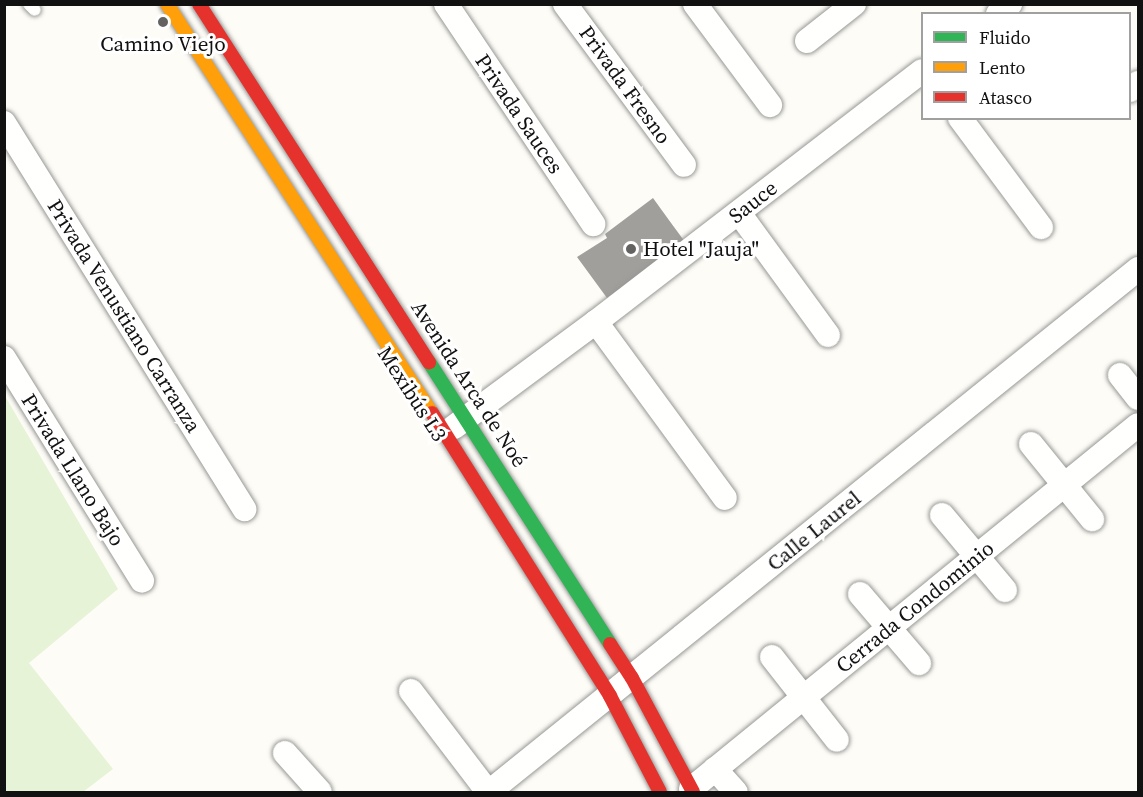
<!DOCTYPE html>
<html>
<head>
<meta charset="utf-8">
<style>
  body { margin:0 }
  #map { position:relative; width:1143px; height:797px; overflow:hidden; background:#fdfcf7; font-family:"Source Serif 4",serif }
  div>[style] { position:absolute }
  [style*='--x'] { left:calc(var(--x)*1px); top:calc(var(--y)*1px); width:calc(var(--w)*1px); rotate:calc(var(--a)*1deg) }
  .green>* { inset:0; background:#e7f3d7 }
  .shadow>* { inset:0; background:#0003 }
  .building>* { inset:0; background:#a19f9c }
  .roads { filter:drop-shadow(0 0 2px #979795) drop-shadow(0 0 2px #979795) }
  .lane>* { height:12px; margin:-6px; padding:0 6px; transform-origin:6px; border-radius:6px; background:#fffffe }
  .street>* { height:24px; margin:-12px; padding:0 12px; transform-origin:12px; border-radius:12px; background:#fffffe }
  .fast>* { height:14px; margin:-7px; padding:0 7px; transform-origin:7px; border-radius:7px; background:#30b455 }
  .slow>* { height:14px; margin:-7px; padding:0 7px; transform-origin:7px; border-radius:7px; background:#ff9f0a }
  .jam>* { height:14px; margin:-7px; padding:0 7px; transform-origin:7px; border-radius:7px; background:#e5322d }
  .dots>* { width:16px; height:16px; translate:-50% -50%; box-sizing:border-box; border:3px solid #fff; border-radius:50% }
  span { translate:-50% -50%; white-space:nowrap; text-align:center; line-height:1.15; -webkit-text-stroke:6px #fff; paint-order:stroke }
  .poi-label { font-size:21px; color:#111 }
  .left { translate:0 -50%; text-align:left }
  .street-label { font-size:21px; color:#111 }
  .frame { position:absolute; inset:0; border:6px solid #111; pointer-events:none }
  .legend { position:absolute; left:921px; top:12px; width:210px; height:108px; box-sizing:border-box; background:#fff; border:2px solid #a0a0a0; margin:0; padding:8px 10px; list-style:none; font-size:18px; color:#111 }
  .legend li { display:flex; align-items:center; gap:12px; height:30px }
  .legend b { width:30px; border:2px solid #a0a0a0 }
</style>
</head>
<body>
<div id="map">
  <div class="green">
    <div style="clip-path:polygon(5px 396px,118px 589px,29px 663px,113px 769px,83px 792px,5px 792px)"></div>
  </div>
  <div class="shadow">
    <div style="clip-path:polygon(653px 200px,694px 253px,619px 308px,579px 258px,609px 238px)"></div>
  </div>
  <div class="building">
    <div style="clip-path:polygon(653px 198px,684px 241px,607px 298px,577px 257px,607px 238px,605px 234px)"></div>
  </div>
  <div class="roads">
    <div class="lane">
      <div style="--x:29;--y:4;--w:8;--a:45"></div>
    </div>
    <div class="street">
      <div style="--x:446;--y:4;--w:265;--a:56.2"></div>
      <div style="--x:565;--y:4;--w:200;--a:53.5"></div>
      <div style="--x:695;--y:4;--w:126;--a:53.4"></div>
      <div style="--x:998;--y:14;--w:16;--a:-40"></div>
      <div style="--x:807;--y:41;--w:60;--a:-38.2"></div>
      <div style="--x:1130;--y:90;--w:11;--a:-41"></div>
      <div style="--x:960;--y:118;--w:136;--a:53.4"></div>
      <div style="--x:4;--y:123;--w:455;--a:58.1"></div>
      <div style="--x:739;--y:213;--w:151;--a:53.9"></div>
      <div style="--x:596;--y:322;--w:218;--a:53.8"></div>
      <div style="--x:4;--y:358;--w:262;--a:58.2"></div>
      <div style="--x:1120;--y:375;--w:29;--a:52"></div>
      <div style="--x:454;--y:427;--w:177;--a:-36.5"></div>
      <div style="--x:596;--y:322;--w:411;--a:-37.6"></div>
      <div style="--x:1031;--y:444;--w:97;--a:50.9"></div>
      <div style="--x:942;--y:515;--w:98;--a:50"></div>
      <div style="--x:860;--y:594;--w:91;--a:49.5"></div>
      <div style="--x:772;--y:657;--w:105;--a:51.9"></div>
      <div style="--x:411;--y:691;--w:127;--a:52.7"></div>
      <div style="--x:285;--y:753;--w:52;--a:48.1"></div>
      <div style="--x:715;--y:769;--w:31;--a:48"></div>
      <div style="--x:691;--y:789;--w:576;--a:-39.16"></div>
      <div style="--x:489;--y:792;--w:834;--a:-38.86"></div>
    </div>
    <div class="fast">
      <div style="--x:429;--y:362;--w:335;--a:57.3"></div>
    </div>
    <div class="slow">
      <div style="--x:167;--y:4;--w:487;--a:57.1"></div>
    </div>
    <div class="jam">
      <div style="--x:199;--y:4;--w:426;--a:57.3"></div>
      <div style="--x:432;--y:413;--w:334;--a:57.8"></div>
      <div style="--x:610;--y:696;--w:108;--a:62.5"></div>
      <div style="--x:610;--y:644;--w:40;--a:57.1"></div>
      <div style="--x:632;--y:678;--w:129;--a:61.8"></div>
    </div>
  </div>
  <div class="dots">
    <div style="left:163px;top:22px;background:#646362"></div>
    <div style="left:631px;top:249px;background:#646362"></div>
  </div>
  <div class="poi-label">
    <span style="left:163px;top:44px">Camino Viejo</span>
    <span class="left" style="left:643px;top:249px">Hotel "Jauja"</span>
  </div>
  <div class="street-label">
    <span style="left:625px;top:85px;rotate:54deg">Privada Fresno</span>
    <span style="left:519px;top:114px;rotate:56deg">Privada Sauces</span>
    <span style="left:753px;top:202px;rotate:-38deg">Sauce</span>
    <span style="left:124px;top:316px;rotate:58deg">Privada Venustiano Carranza</span>
    <span style="left:469px;top:384px;rotate:57deg">Avenida Arca de Noé</span>
    <span style="left:412px;top:394px;rotate:57deg">Mexibús L3</span>
    <span style="left:73px;top:470px;rotate:58deg">Privada Llano Bajo</span>
    <span style="left:814px;top:531px;rotate:-39deg">Calle Laurel</span>
    <span style="left:915px;top:607px;rotate:-39deg">Cerrada Condominio</span>
  </div>
  <div class="frame"></div>
  <ul class="legend">
  <li><b style="height:8px;background:#30b455"></b>Fluido</li>
  <li><b style="height:8px;background:#ff9f0a"></b>Lento</li>
  <li><b style="height:8px;background:#e5322d"></b>Atasco</li>
  </ul>
</div>
</body>
</html>
